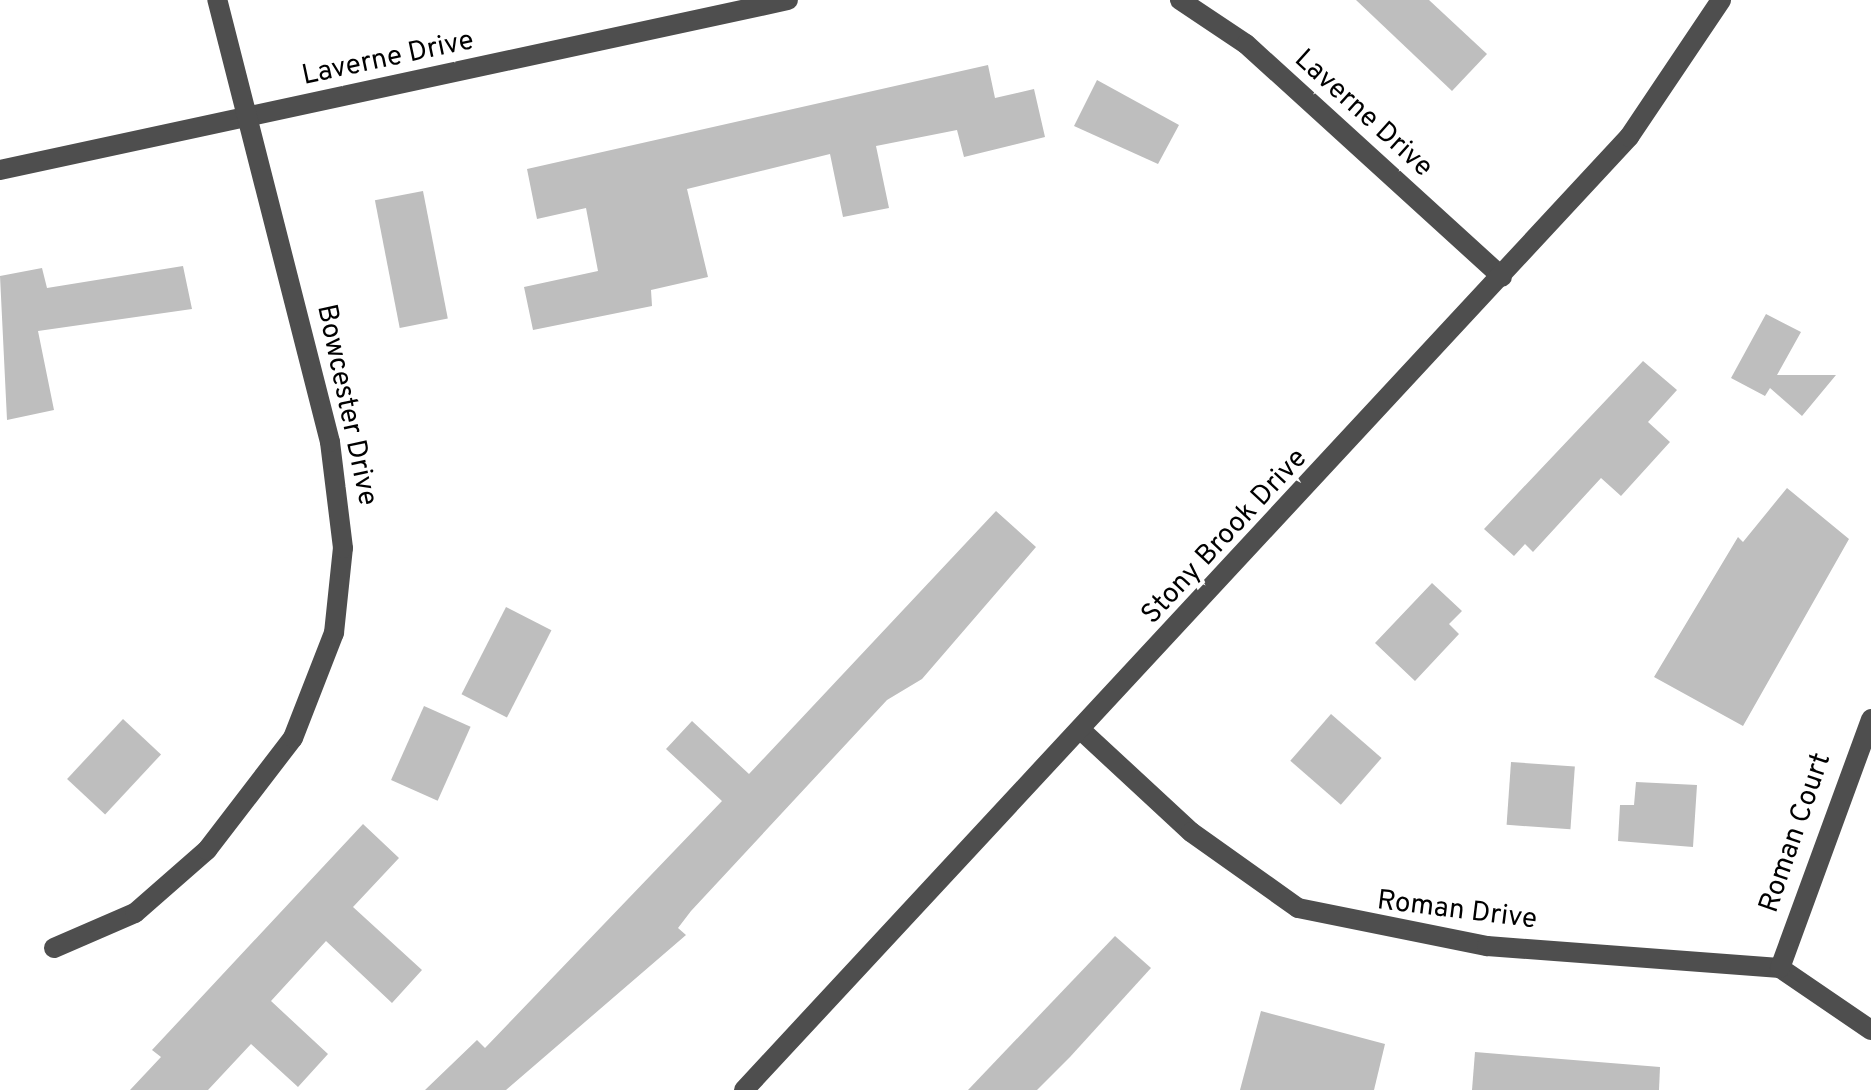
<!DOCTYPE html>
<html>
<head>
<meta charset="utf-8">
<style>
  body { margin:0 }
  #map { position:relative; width:1871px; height:1090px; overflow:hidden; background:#fff; font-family:Overpass,sans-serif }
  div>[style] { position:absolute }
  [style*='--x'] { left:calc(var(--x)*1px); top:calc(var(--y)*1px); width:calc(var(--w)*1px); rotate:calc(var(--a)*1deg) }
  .building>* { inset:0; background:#bebebe; transform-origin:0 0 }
  .minor>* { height:20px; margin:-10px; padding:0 10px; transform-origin:10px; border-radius:10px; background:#4e4e4e }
  .tertiary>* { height:20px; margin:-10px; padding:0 10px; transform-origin:10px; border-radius:10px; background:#4e4e4e }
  span { translate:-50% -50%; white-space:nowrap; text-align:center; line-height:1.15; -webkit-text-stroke:8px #fff; paint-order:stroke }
  .street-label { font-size:28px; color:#000 }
</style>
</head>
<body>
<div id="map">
  <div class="building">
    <div style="clip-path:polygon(1356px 0,1429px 0,1487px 54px,1452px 91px)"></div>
    <div style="clip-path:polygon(988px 65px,995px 98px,1034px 89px,1045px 137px,964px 157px,957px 130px,876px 146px,889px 208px,843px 217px,830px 154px,687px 189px,708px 277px,651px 290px,652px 306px,533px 330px,524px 287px,598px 271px,586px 208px,537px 219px,527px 169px)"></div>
    <div style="clip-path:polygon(1097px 80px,1179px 125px,1158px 164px,1074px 126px)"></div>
    <div style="left:423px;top:191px;width:130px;height:49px;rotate:79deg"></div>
    <div style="clip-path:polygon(183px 266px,192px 309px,38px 331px,54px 410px,7px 420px,0 276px,42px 268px,47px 288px)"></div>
    <div style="clip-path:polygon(1766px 314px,1801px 332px,1777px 375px,1836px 375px,1802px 416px,1770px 388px,1765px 396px,1731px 378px)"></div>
    <div style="clip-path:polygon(1643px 361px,1677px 390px,1648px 422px,1670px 442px,1621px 496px,1601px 478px,1533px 552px,1525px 544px,1514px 556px,1484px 529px)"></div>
    <div style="clip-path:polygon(1787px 488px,1849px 539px,1743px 726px,1654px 677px,1738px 537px,1743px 542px)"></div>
    <div style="clip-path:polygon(996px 511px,1036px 547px,922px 679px,887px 700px,691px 911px,678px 928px,686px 935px,506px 1090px,425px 1090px,477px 1040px,485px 1048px,722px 801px,666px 749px,692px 721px,749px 774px)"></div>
    <div style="clip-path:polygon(1432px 583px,1462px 611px,1449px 624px,1459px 634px,1415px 681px,1375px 643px)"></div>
    <div style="left:506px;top:607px;width:51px;height:98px;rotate:27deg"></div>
    <div style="left:424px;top:706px;width:51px;height:81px;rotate:24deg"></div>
    <div style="left:1331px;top:714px;width:67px;height:62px;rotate:41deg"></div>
    <div style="left:123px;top:719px;width:52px;height:82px;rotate:43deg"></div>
    <div style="left:1511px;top:762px;width:64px;height:63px;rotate:4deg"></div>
    <div style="clip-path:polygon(1636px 782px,1697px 785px,1693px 847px,1618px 841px,1620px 805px,1634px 805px)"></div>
    <div style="clip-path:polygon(363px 824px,399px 858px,353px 907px,422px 970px,392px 1003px,326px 941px,271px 1001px,328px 1054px,298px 1087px,251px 1044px,208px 1090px,130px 1090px,161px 1057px,152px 1050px)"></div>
    <div style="clip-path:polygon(1115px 936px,1151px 968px,1070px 1057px,1037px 1090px,968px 1090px)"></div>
    <div style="clip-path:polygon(1261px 1011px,1385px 1044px,1374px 1090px,1240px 1090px)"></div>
    <div style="clip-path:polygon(1475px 1052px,1660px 1067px,1659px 1090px,1472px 1090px)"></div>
  </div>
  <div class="minor">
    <div style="--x:1180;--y:0;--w:79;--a:33.7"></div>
    <div style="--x:1246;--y:44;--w:346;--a:42.3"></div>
    <div style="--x:0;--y:170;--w:806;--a:-12.17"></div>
    <div style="--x:1083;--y:732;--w:147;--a:42.8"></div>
    <div style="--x:1191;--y:832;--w:131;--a:35.4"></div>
    <div style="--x:1298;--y:908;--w:193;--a:11.4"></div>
    <div style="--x:1487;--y:946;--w:294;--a:4.3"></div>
    <div style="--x:1780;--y:968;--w:110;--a:34.3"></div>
    <div style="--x:54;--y:948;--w:88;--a:-23.4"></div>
    <div style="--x:135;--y:913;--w:96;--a:-41.2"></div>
    <div style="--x:207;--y:850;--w:141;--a:-52.5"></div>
    <div style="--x:293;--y:738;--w:113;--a:-68.7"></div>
    <div style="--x:334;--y:633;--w:85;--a:-84"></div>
    <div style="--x:343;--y:548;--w:107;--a:-97"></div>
    <div style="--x:330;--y:442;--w:456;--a:-104.3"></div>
    <div style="--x:1780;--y:968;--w:265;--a:-69.9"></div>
  </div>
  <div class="tertiary">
    <div style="--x:744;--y:1090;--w:1301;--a:-47.12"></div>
    <div style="--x:1629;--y:137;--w:165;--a:-56.1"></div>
  </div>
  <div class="street-label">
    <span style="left:388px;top:59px;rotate:-12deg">Laverne Drive</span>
    <span style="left:1363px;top:114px;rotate:42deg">Laverne Drive</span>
    <span style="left:346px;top:405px;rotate:78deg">Bowcester Drive</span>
    <span style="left:1225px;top:537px;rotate:-47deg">Stony Brook Drive</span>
    <span style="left:1796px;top:833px;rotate:-71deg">Roman Court</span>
    <span style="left:1457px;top:911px;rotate:7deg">Roman Drive</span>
  </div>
</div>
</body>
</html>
